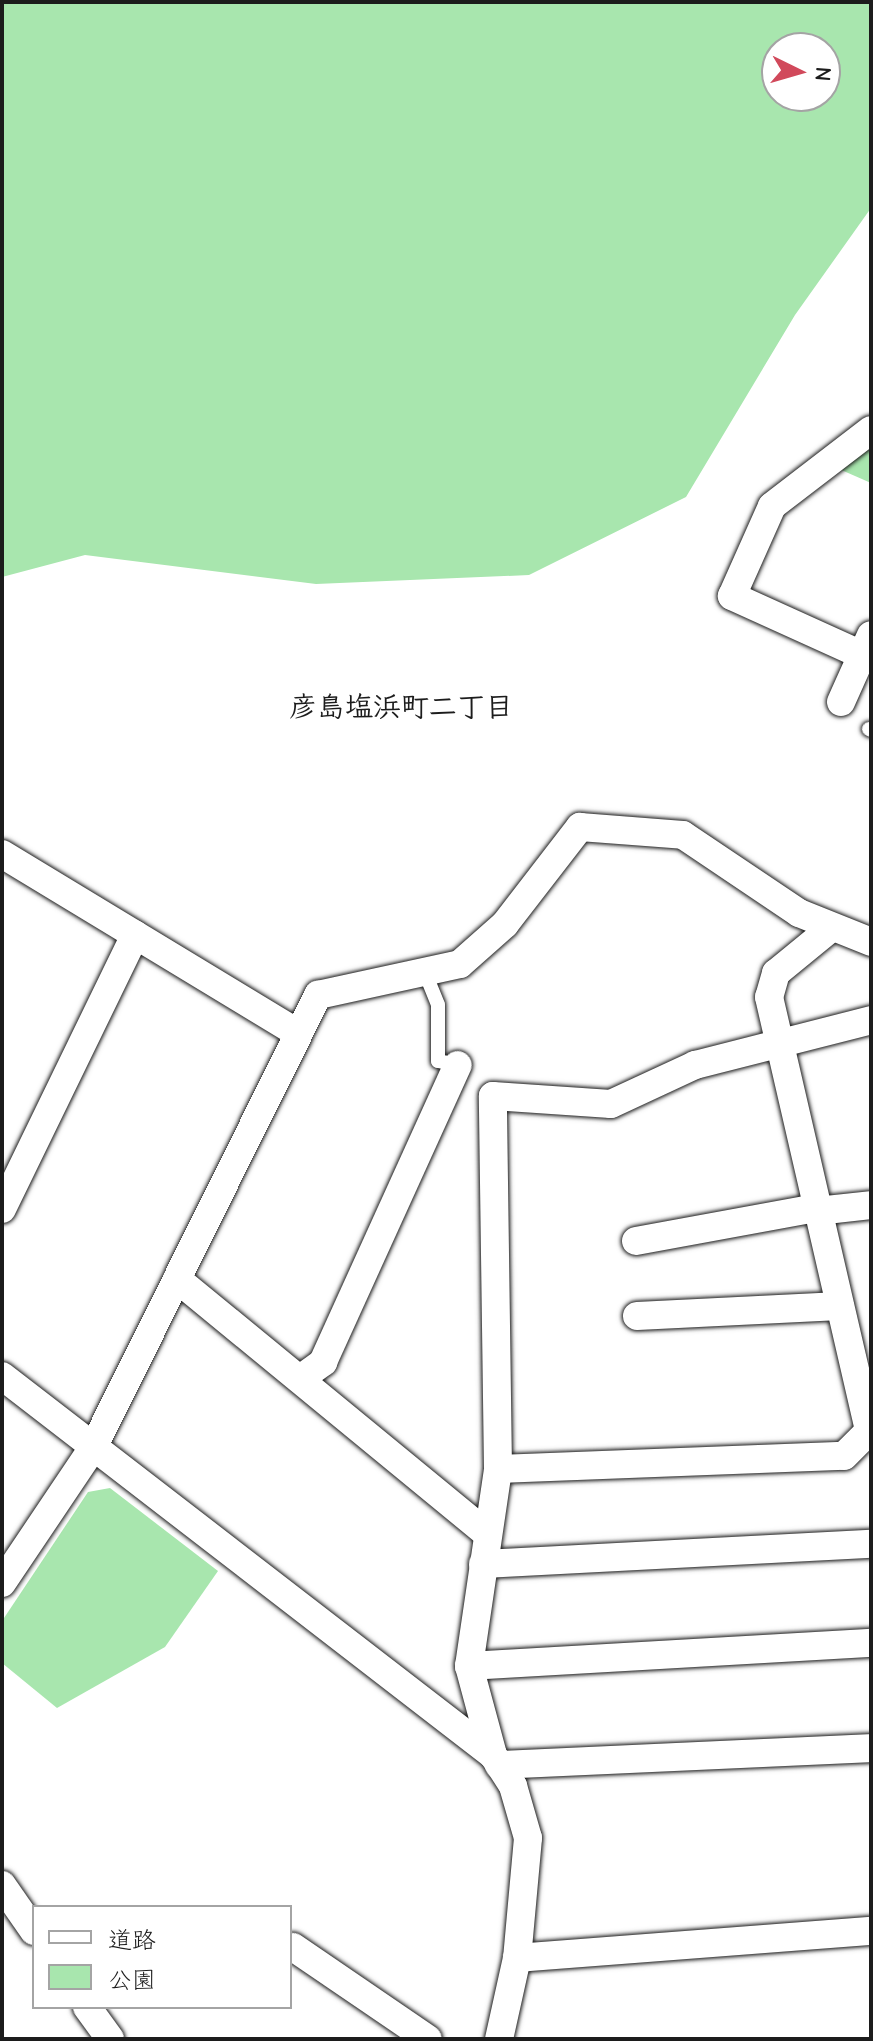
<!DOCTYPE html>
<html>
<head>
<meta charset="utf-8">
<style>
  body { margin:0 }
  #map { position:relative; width:873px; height:2041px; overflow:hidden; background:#fff; font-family:"Comic Neue","Klee One",sans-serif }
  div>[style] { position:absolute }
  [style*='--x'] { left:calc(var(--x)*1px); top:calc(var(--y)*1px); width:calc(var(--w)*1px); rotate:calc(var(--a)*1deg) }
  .green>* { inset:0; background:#a8e6ae }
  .roads { filter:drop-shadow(0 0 2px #1c1c1c) drop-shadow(0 0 2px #1c1c1c) }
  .lane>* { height:14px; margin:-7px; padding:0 7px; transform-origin:7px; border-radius:7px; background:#fff }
  .street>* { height:28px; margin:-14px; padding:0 14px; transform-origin:14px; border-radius:14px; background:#fff }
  span { translate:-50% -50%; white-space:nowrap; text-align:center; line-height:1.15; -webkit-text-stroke:7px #fff; paint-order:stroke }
  .neighbourhood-label { font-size:28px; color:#1c1c1c; font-weight:700 }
  .frame { position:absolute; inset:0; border:4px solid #1c1c1c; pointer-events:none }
  .legend { position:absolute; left:32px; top:1905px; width:260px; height:104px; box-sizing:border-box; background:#fff; border:2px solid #a4a4a4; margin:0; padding:10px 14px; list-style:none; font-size:24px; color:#1c1c1c }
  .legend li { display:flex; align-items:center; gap:16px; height:40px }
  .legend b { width:40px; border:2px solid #a4a4a4 }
  .north { position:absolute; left:761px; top:32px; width:80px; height:80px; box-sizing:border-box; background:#fff; border:2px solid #a4a4a4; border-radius:50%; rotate:95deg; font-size:22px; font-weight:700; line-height:32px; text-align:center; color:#1c1c1c }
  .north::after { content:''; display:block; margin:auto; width:28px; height:36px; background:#d1495b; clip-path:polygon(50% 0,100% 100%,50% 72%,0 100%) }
</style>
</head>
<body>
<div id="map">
  <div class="green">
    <div style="clip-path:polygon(evenodd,2px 2px,871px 2px,871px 208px,795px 315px,686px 497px,529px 575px,316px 584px,85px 555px,2px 577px,2px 2px,777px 48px,825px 48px,825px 96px,777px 96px,777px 48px)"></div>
    <div style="clip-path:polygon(871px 444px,871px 483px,839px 469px)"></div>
    <div style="clip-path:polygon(110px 1488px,218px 1571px,165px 1647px,57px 1708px,2px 1663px,2px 1621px,88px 1492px)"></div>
  </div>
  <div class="roads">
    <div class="lane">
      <div style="--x:869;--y:729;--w:2;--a:27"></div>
      <div style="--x:426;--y:975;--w:32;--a:68"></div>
      <div style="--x:438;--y:1005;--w:56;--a:90"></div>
      <div style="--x:438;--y:1061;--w:20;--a:11"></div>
    </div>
    <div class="street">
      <div style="--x:862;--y:655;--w:143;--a:-155.6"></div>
      <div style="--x:732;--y:596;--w:98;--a:-66"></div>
      <div style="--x:772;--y:506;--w:125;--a:-37.5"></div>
      <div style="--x:841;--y:702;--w:73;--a:-65.9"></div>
      <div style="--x:2;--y:854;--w:344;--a:31.2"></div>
      <div style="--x:831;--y:928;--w:71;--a:140.7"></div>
      <div style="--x:776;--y:973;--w:25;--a:106"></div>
      <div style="--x:769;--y:997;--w:445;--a:77"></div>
      <div style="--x:2;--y:1209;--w:305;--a:-64.1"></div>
      <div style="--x:817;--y:1211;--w:54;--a:-6.3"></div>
      <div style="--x:636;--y:1241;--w:183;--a:-10.4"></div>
      <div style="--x:177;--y:1279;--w:400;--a:39.4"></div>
      <div style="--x:637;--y:1316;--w:203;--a:-2.8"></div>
      <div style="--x:2;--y:1376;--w:620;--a:37.66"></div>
      <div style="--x:493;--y:1755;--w:37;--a:57"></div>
      <div style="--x:513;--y:1786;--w:54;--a:73.9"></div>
      <div style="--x:528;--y:1838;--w:121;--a:95.2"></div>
      <div style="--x:517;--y:1958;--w:83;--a:102.5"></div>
      <div style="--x:300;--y:1379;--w:29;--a:-36"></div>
      <div style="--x:323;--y:1362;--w:326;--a:-65.6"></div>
      <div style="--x:498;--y:1469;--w:346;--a:-2.2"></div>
      <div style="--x:844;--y:1456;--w:38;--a:-45"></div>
      <div style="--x:483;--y:1564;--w:389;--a:-3"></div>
      <div style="--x:2;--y:1583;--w:165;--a:-56.1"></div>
      <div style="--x:94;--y:1446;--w:504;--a:-63.59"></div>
      <div style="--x:318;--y:995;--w:145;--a:-12.3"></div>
      <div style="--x:460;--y:964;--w:60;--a:-41.6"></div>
      <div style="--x:505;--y:924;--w:123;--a:-52.3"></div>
      <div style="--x:580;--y:827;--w:103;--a:4.4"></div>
      <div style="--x:683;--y:835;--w:140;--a:33.9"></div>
      <div style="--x:799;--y:913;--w:78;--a:21.9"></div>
      <div style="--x:469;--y:1666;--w:403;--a:-3.3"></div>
      <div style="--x:493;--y:1755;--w:92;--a:-105.1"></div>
      <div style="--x:469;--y:1666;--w:199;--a:-81.6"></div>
      <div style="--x:498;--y:1469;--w:373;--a:-90.8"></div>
      <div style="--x:493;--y:1096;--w:118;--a:3.9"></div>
      <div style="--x:611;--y:1104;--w:93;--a:-24.9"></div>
      <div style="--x:695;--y:1065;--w:182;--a:-14.3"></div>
      <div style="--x:499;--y:1765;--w:372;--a:-2.6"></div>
      <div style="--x:2;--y:1885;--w:56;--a:55.2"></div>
      <div style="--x:293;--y:1947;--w:163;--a:34.3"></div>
      <div style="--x:517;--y:1958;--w:355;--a:-4.4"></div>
      <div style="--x:87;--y:2007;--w:39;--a:54"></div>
    </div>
  </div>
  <div class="neighbourhood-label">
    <span style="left:401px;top:707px">彦島塩浜町二丁目</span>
  </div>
  <div class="frame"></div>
  <ul class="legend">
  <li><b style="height:10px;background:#fff"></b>道路</li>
  <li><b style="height:22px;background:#a8e6ae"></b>公園</li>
  </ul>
  <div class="north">N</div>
</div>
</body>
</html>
